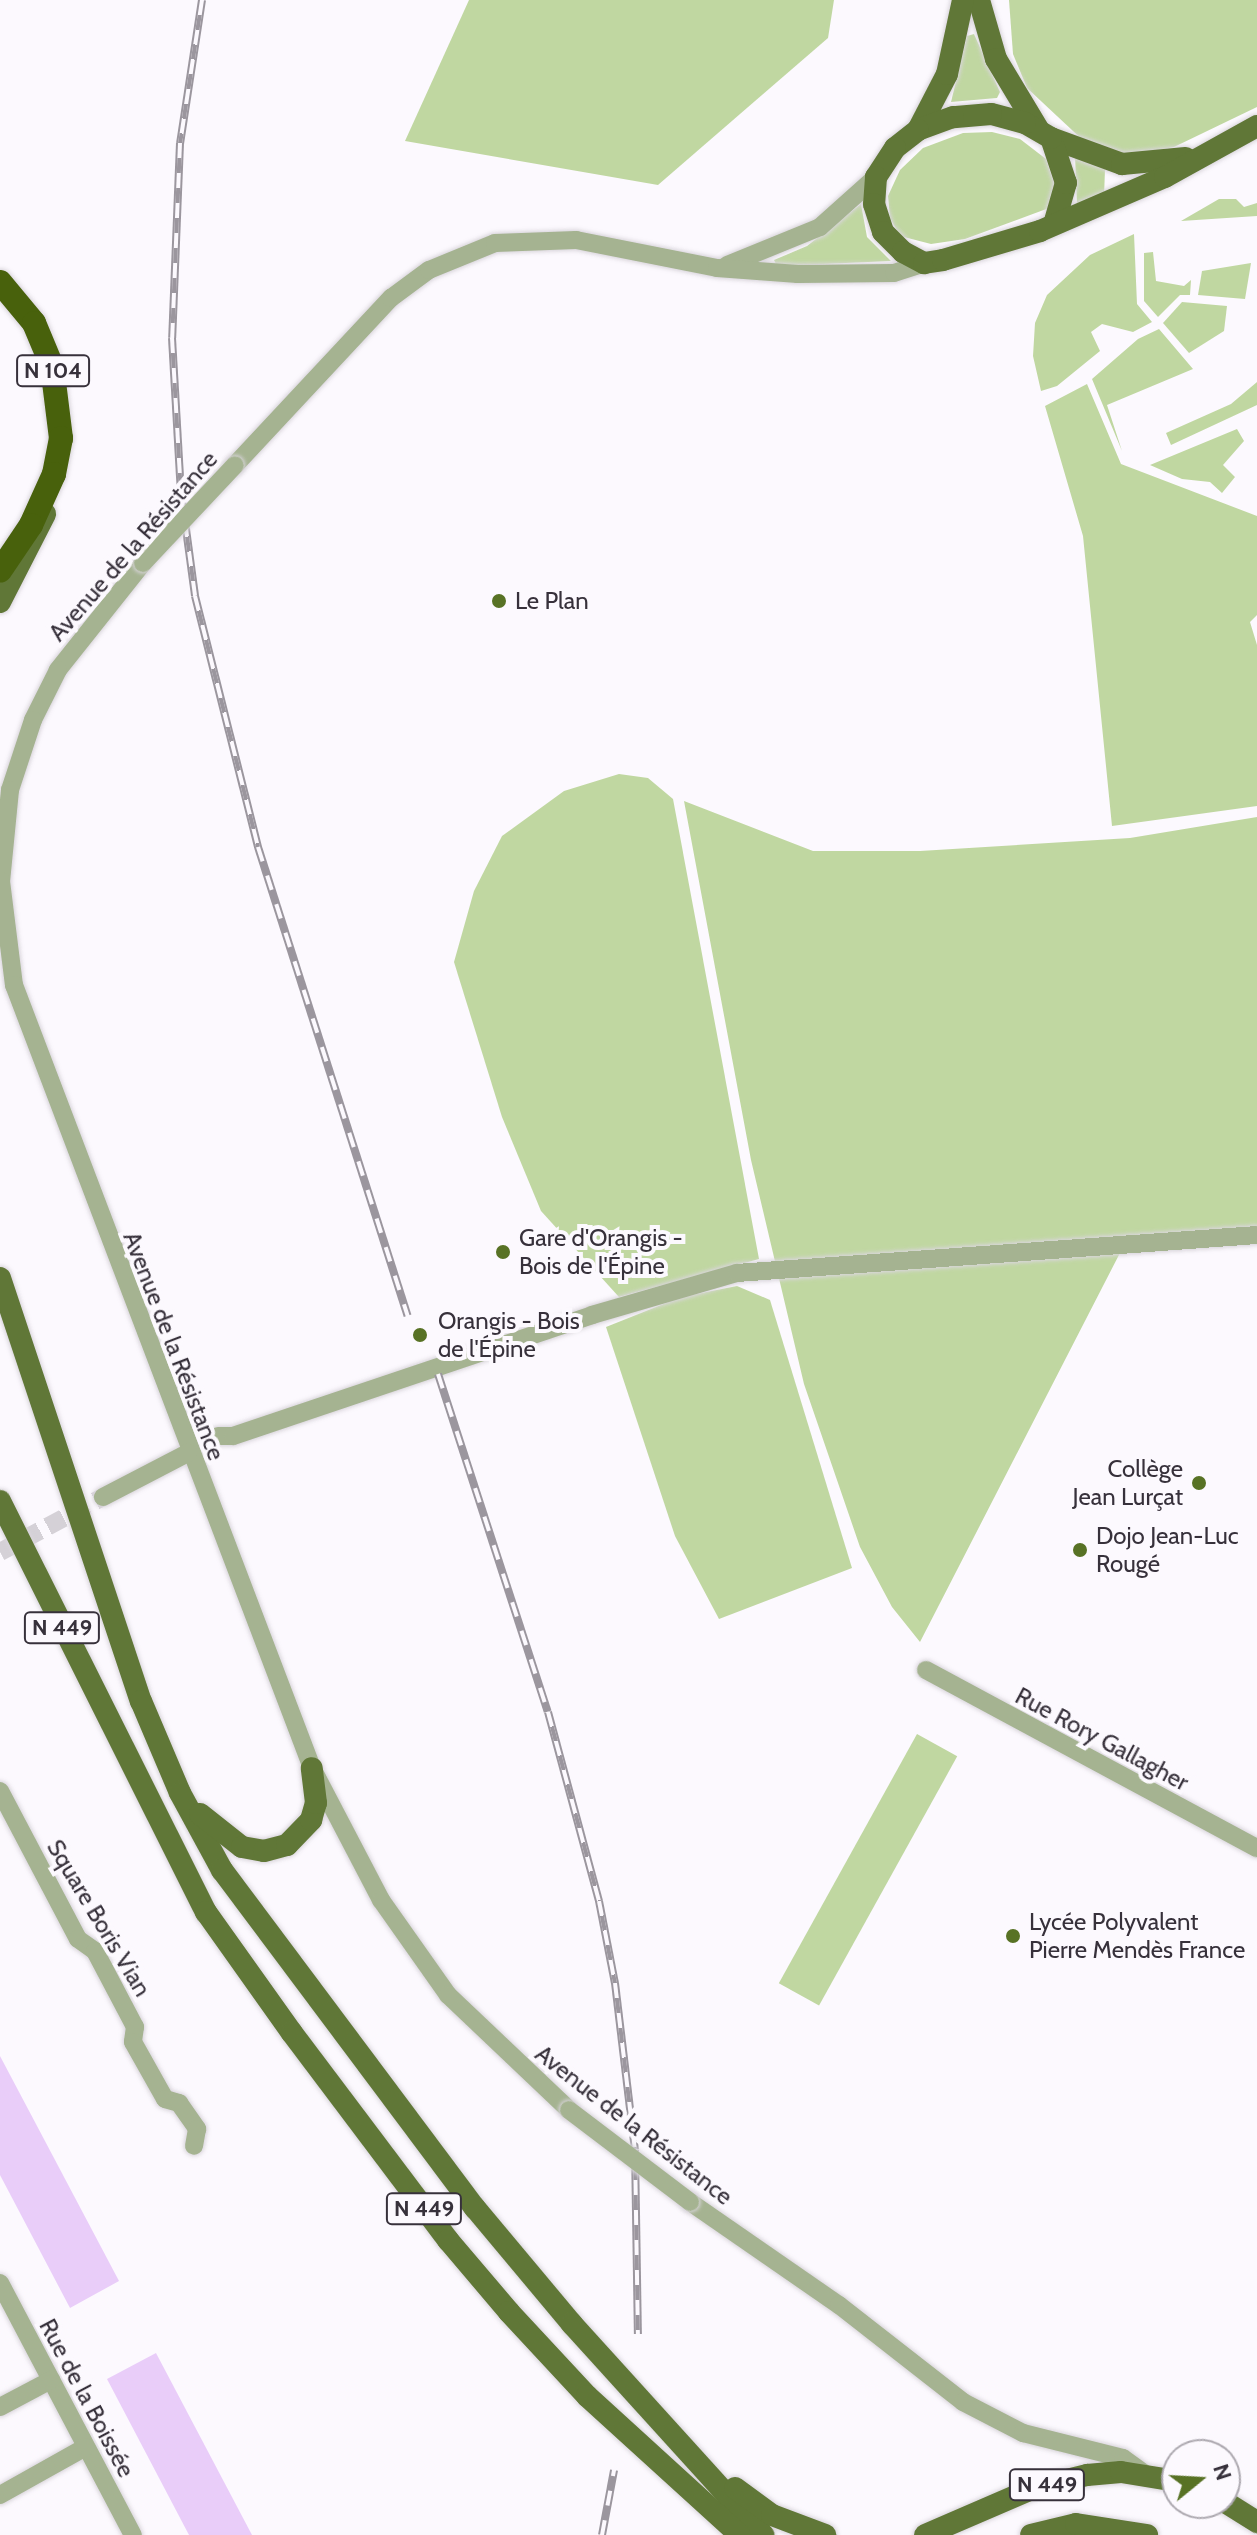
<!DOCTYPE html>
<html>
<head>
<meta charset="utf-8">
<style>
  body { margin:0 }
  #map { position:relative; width:1257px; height:2535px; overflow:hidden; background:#fcf9fe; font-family:Cabin,sans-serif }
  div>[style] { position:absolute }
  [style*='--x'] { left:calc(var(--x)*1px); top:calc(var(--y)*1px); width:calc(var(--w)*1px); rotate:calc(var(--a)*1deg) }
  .green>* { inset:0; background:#c0d7a1; transform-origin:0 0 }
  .water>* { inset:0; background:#e9cdf9 }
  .minor-tunnel>* { height:18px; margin-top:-9px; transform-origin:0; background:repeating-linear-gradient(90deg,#d5d1d7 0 18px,transparent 0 27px) }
  .roads { filter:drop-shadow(0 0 2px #d9d5db) drop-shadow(0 0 2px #d9d5db) }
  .minor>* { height:18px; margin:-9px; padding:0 9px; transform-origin:9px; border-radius:9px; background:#a5b391 }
  .major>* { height:22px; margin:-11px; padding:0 11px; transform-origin:11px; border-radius:11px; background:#607737 }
  .highway>* { height:24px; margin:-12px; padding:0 12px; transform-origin:12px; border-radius:12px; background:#48610c }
  .rail>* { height:8px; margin-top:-4px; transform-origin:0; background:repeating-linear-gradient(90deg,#fcf9fe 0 15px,#9b969e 0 30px); box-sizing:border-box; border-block:2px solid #9b969e }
  .bridges { filter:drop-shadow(0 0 2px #d9d5db) drop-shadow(0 0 2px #d9d5db) }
  .minor-bridge>* { height:18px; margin:-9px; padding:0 9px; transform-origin:9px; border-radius:9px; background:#a5b391 }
  .dots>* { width:22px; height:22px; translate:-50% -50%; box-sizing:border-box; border:4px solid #fcf9fe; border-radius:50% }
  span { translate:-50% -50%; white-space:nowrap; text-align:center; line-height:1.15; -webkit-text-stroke:8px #fcf9fe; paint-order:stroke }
  .shield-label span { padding:2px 6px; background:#fcf9fe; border:2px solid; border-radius:6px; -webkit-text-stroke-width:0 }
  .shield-label { font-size:22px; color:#37313b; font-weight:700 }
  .street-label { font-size:24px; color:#37313b }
  .poi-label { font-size:24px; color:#37313b }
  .left { translate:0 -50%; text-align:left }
  .right { translate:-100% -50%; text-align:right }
  .north { position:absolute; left:1161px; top:2439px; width:80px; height:80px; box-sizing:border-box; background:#fcf9fe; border:2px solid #ada9b0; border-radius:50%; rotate:72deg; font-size:22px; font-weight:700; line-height:32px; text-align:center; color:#37313b }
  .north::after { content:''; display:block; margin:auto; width:28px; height:36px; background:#587225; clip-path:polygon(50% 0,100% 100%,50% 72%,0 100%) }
</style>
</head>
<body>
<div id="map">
  <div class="green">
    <div style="clip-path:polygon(469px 0,834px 0,828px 38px,658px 185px,405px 141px)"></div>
    <div style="clip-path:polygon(1009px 0,1257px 0,1257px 107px,1174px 147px,1131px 155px,1088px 145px,1027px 88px,1013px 54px)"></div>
    <div style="clip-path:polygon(974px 34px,1000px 92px,997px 98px,951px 102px,967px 36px)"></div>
    <div style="clip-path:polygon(992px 132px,1020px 139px,1046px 159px,1056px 189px,1049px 208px,965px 239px,931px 244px,900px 236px,890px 218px,888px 196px,900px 170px,923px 148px,963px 133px)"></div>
    <div style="clip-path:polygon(1075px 156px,1105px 169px,1104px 197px,1077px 204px)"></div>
    <div style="clip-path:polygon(1219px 199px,1236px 199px,1244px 207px,1257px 203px,1257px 216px,1181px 221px)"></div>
    <div style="clip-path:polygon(861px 204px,867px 237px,891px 261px,777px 266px,774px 260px,807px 246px)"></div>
    <div style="clip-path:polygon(1134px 234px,1137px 304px,1152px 322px,1133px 332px,1102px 324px,1091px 332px,1100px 351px,1057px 386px,1041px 391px,1033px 356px,1035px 323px,1047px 295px,1090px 255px)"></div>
    <div style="clip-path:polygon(1153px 252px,1156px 281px,1184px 286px,1191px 280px,1190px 295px,1180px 295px,1158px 317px,1144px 301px,1144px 253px)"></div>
    <div style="clip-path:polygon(1251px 263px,1245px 299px,1198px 295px,1202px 271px)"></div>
    <div style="clip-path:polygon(1182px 302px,1227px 306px,1224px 331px,1189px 353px,1163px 323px)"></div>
    <div style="clip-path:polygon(1159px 329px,1193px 369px,1107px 405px,1122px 451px,1092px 379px,1138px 339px)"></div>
    <div style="clip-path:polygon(1257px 382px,1257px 405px,1171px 445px,1166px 433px,1231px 404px)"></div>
    <div style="clip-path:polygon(1087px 384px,1121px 464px,1257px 516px,1257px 615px,1250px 622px,1257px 645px,1257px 806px,1112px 826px,1083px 536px,1045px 406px)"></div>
    <div style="clip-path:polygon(1237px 429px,1244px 441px,1223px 465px,1235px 477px,1222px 493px,1210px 482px,1182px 479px,1150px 465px)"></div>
    <div style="clip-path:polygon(619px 774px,648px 778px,673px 799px,759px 1259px,619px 1297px,541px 1211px,502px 1117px,454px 962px,474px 891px,502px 836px,564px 791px)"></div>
    <div style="clip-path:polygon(684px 801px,813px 851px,920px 851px,1130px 838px,1257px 817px,1257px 1236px,1122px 1249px,920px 1642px,892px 1607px,860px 1547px,804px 1384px,751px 1160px)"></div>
    <div style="clip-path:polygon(737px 1286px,770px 1300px,852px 1568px,719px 1619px,675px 1536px,606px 1327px,681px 1297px)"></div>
    <div style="left:917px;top:1734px;width:46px;height:285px;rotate:29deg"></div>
  </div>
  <div class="water">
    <div style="clip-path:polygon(0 2056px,119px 2281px,70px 2308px,0 2175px)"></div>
    <div style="clip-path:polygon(156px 2353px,252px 2535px,189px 2535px,107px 2379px)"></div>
  </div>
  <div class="minor-tunnel">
    <div style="--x:0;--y:1552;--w:117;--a:-28.1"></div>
  </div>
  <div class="roads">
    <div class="minor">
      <div style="--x:727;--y:265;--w:100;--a:-22.2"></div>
      <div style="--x:820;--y:227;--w:75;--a:-41.8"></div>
      <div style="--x:235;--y:465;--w:229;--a:-47"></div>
      <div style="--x:391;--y:298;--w:47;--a:-36.4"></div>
      <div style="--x:429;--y:270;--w:71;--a:-22.2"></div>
      <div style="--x:495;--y:243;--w:81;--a:-2.1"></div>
      <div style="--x:576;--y:240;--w:144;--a:11.2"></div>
      <div style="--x:717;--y:268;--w:81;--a:4.2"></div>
      <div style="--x:798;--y:274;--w:96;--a:-0.6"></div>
      <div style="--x:894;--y:273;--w:32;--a:-18"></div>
      <div style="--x:143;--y:563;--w:137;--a:128.5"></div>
      <div style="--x:58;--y:670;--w:56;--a:116.6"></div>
      <div style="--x:33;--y:720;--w:74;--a:108.2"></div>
      <div style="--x:10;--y:790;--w:91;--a:95.6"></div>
      <div style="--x:1;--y:881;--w:105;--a:82.9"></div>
      <div style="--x:14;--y:985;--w:838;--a:69.16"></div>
      <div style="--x:312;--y:1768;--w:149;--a:62.4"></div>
      <div style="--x:381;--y:1900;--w:116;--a:54.8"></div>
      <div style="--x:448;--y:1995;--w:167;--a:43.5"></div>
      <div style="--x:218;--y:1436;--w:15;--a:0"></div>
      <div style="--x:233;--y:1436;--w:379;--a:-18.6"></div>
      <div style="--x:592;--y:1315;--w:151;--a:-16.2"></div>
      <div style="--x:737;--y:1273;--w:521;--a:-4.18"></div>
      <div style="--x:103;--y:1497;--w:96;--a:-27.4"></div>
      <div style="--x:926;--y:1670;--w:376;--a:28.3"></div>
      <div style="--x:0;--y:1791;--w:167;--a:62.2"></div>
      <div style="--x:78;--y:1939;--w:21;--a:35"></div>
      <div style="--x:95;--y:1951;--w:86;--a:62.2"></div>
      <div style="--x:135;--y:2027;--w:15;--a:98"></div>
      <div style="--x:133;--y:2042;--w:65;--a:60.7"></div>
      <div style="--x:165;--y:2099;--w:15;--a:16"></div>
      <div style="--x:179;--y:2103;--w:32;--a:55"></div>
      <div style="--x:197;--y:2129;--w:17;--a:100"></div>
      <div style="--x:690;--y:2202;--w:181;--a:34.7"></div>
      <div style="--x:839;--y:2305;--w:157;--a:38"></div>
      <div style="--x:963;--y:2402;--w:68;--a:27.3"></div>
      <div style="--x:1023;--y:2433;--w:103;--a:14"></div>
      <div style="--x:1123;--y:2458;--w:27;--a:36"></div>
      <div style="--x:0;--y:2283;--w:285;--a:62.2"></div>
      <div style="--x:0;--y:2407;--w:58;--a:-27.9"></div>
      <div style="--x:0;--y:2495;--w:98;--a:-29.2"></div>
    </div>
    <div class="major">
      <div style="--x:979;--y:0;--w:61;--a:73.9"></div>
      <div style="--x:996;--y:59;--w:82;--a:59"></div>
      <div style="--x:918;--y:130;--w:63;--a:-62.6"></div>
      <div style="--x:947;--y:74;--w:76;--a:-77.8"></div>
      <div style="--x:1051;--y:138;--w:76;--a:20.1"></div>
      <div style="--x:1122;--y:164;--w:64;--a:-5.4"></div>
      <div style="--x:1055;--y:221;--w:40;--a:-74"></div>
      <div style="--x:1066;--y:183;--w:47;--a:-108.4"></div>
      <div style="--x:1051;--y:138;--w:30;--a:-150"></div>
      <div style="--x:1025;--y:123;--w:35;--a:-165"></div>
      <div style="--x:991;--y:114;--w:38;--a:175"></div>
      <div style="--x:953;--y:117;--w:37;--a:160"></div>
      <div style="--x:918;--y:130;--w:29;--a:142"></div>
      <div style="--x:895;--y:148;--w:35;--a:123"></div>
      <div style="--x:876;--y:177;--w:27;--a:94"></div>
      <div style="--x:874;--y:204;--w:29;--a:72"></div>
      <div style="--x:883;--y:232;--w:28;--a:45"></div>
      <div style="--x:903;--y:252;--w:24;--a:28"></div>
      <div style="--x:924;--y:263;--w:19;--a:-9"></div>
      <div style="--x:943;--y:260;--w:101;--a:-16.6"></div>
      <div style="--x:1040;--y:231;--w:136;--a:-23.4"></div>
      <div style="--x:1165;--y:177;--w:105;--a:-29"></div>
      <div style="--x:0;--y:602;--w:99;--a:-62.9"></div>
      <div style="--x:0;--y:1278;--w:446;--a:71.6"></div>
      <div style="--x:141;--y:1701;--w:100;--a:67"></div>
      <div style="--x:180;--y:1793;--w:88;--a:61.4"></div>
      <div style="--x:222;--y:1870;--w:422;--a:53.2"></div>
      <div style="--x:475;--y:2208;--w:151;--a:50.1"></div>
      <div style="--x:572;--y:2324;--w:285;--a:47.8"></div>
      <div style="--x:0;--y:1501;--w:460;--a:63.4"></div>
      <div style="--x:206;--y:1912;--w:148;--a:54.6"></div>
      <div style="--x:292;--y:2033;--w:259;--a:53"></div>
      <div style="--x:448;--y:2240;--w:94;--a:49.7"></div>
      <div style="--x:509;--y:2312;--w:115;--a:47.1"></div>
      <div style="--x:587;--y:2396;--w:207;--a:42.3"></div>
      <div style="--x:200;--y:1814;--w:53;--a:38.2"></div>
      <div style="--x:242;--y:1847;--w:22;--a:10"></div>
      <div style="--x:264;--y:1851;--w:24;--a:-15"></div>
      <div style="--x:287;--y:1845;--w:35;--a:-46"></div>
      <div style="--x:311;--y:1820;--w:18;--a:-74"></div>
      <div style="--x:316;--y:1803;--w:35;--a:-97"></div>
      <div style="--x:735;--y:2488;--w:46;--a:36.1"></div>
      <div style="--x:772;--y:2515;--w:57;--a:20.7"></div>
      <div style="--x:1225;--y:2502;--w:38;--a:32"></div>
      <div style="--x:925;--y:2535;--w:119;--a:-23.3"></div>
      <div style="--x:1034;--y:2488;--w:55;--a:-13.8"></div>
      <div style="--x:1087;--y:2475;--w:34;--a:-5"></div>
      <div style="--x:1121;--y:2472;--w:57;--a:9.1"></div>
      <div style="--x:1031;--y:2535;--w:46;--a:-13.7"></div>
      <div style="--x:1076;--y:2524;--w:72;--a:8.8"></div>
    </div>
    <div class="highway">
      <div style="--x:0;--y:282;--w:53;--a:50.3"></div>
      <div style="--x:34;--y:323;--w:47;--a:67.3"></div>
      <div style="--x:52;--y:366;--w:73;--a:82.9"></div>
      <div style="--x:61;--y:438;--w:37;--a:101"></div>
      <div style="--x:54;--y:474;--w:56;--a:114.3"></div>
      <div style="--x:31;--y:525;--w:55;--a:124"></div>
    </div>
  </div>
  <div class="rail">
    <div style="--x:202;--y:0;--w:145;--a:98.7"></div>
    <div style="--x:180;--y:143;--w:195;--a:92.3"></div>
    <div style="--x:172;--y:338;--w:154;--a:86.7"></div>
    <div style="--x:181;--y:492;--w:105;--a:82.3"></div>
    <div style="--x:195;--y:596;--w:259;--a:75.9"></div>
    <div style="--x:258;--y:847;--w:492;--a:72.3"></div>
    <div style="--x:438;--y:1374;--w:355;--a:72"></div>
    <div style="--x:548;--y:1712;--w:196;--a:74.9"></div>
    <div style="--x:599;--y:1901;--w:84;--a:79"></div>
    <div style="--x:615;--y:1983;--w:168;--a:83.2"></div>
    <div style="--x:635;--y:2150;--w:184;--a:89.1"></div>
    <div style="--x:602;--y:2535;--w:66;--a:-79.5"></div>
  </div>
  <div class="bridges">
    <div class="minor-bridge">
      <div style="--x:143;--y:563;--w:134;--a:-46.8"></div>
      <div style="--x:569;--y:2110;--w:152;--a:37.2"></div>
    </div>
  </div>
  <div class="dots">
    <div style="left:499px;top:601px;background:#587225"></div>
    <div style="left:503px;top:1252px;background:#587225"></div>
    <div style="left:420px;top:1335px;background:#587225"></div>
    <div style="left:1199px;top:1483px;background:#587225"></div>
    <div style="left:1080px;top:1550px;background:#587225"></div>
    <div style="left:1013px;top:1936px;background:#587225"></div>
  </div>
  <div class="shield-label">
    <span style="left:53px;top:371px">N 104</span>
    <span style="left:62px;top:1628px">N 449</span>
    <span style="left:424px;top:2209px">N 449</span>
    <span style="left:1047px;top:2485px">N 449</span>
  </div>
  <div class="street-label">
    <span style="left:133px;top:546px;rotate:-49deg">Avenue de la Résistance</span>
    <span style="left:174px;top:1346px;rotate:69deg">Avenue de la Résistance</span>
    <span style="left:1102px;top:1739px;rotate:28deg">Rue Rory Gallagher</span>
    <span style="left:99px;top:1918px;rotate:59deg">Square Boris Vian</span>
    <span style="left:634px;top:2125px;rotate:38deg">Avenue de la Résistance</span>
    <span style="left:87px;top:2398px;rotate:62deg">Rue de la Boissée</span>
  </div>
  <div class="poi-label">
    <span class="left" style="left:515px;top:601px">Le Plan</span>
    <span class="left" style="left:519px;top:1252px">Gare d'Orangis -<br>Bois de l'Épine</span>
    <span class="left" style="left:438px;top:1335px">Orangis - Bois<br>de l'Épine</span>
    <span class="right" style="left:1183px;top:1483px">Collège<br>Jean Lurçat</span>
    <span class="left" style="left:1096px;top:1550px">Dojo Jean-Luc<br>Rougé</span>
    <span class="left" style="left:1029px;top:1936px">Lycée Polyvalent<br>Pierre Mendès France</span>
  </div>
  <div class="north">N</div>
</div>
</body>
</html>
